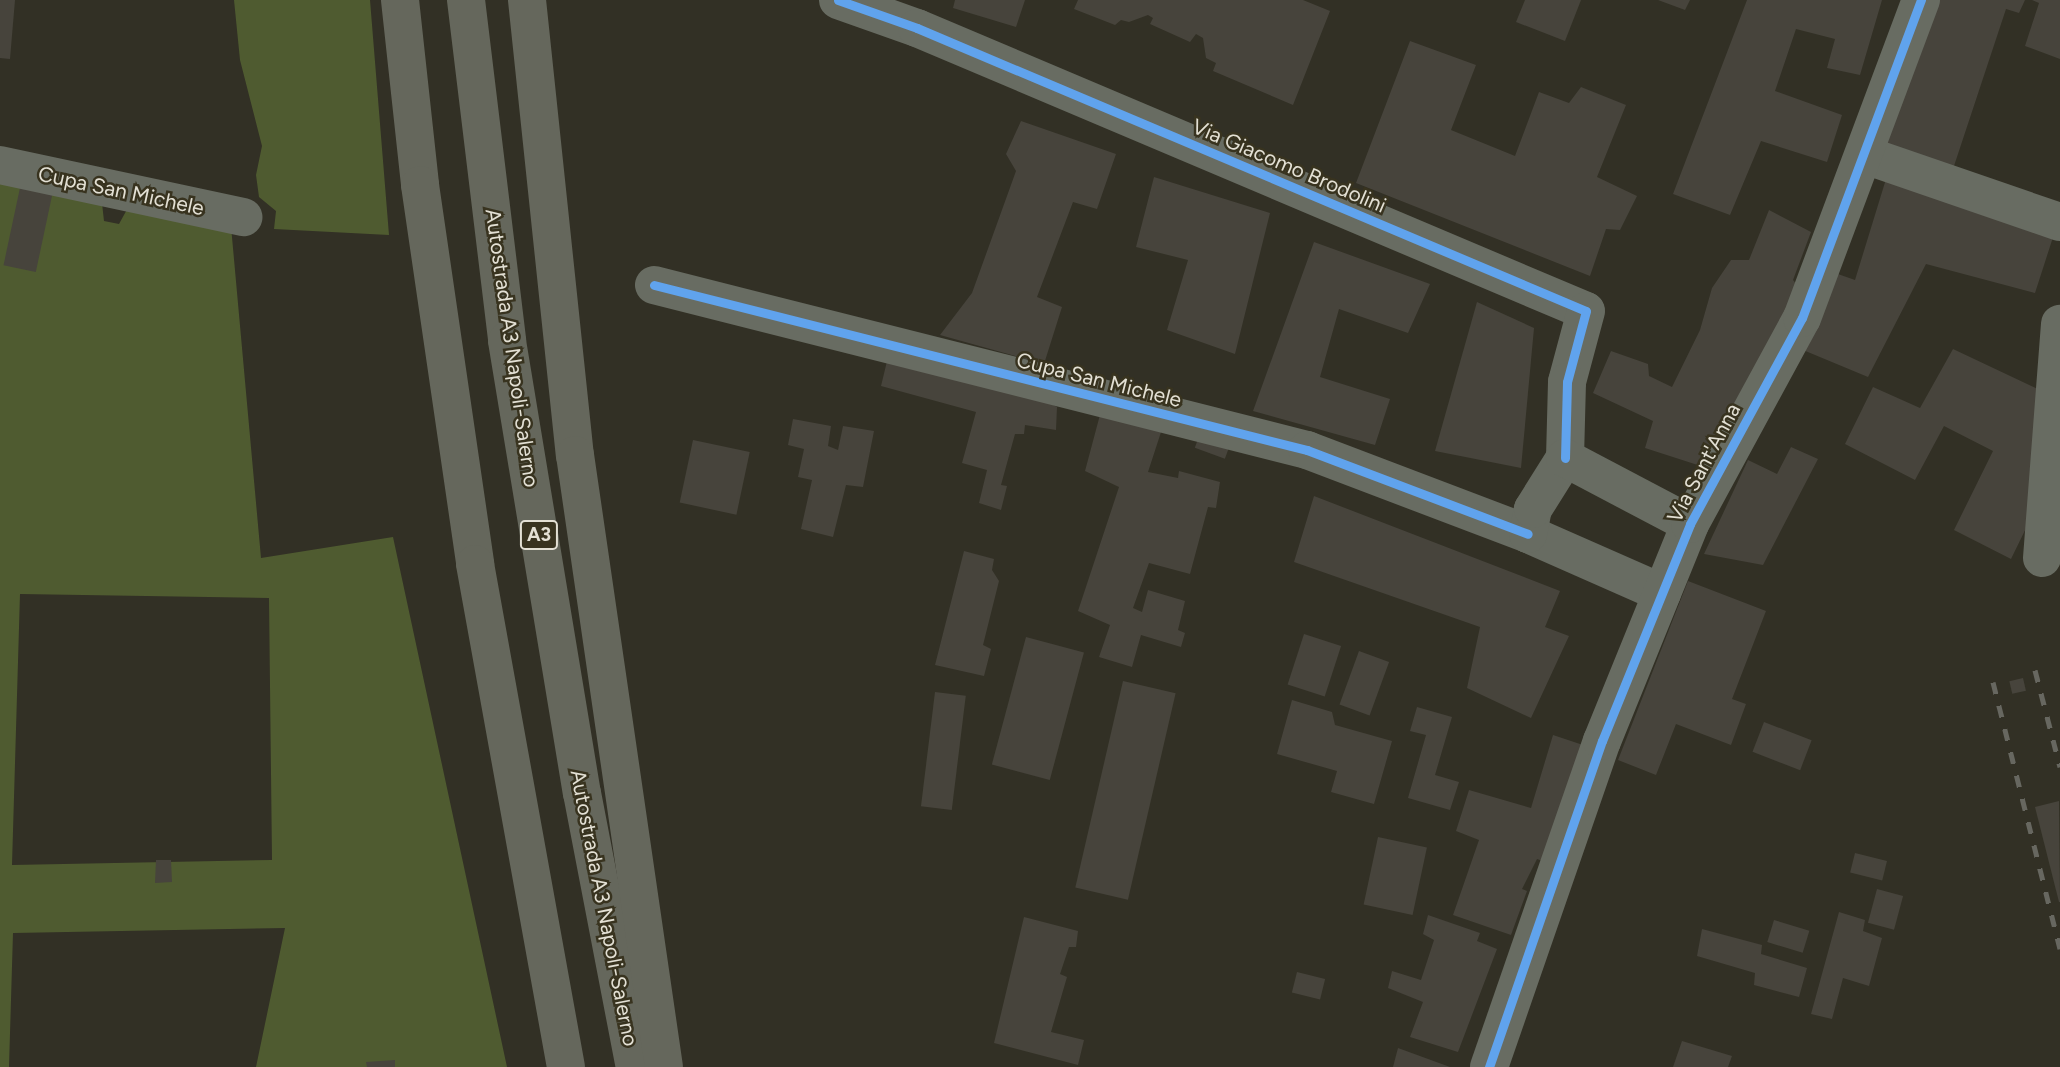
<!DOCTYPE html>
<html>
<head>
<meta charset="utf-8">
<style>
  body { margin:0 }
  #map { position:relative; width:2060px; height:1067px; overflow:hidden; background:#323025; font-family:Figtree,sans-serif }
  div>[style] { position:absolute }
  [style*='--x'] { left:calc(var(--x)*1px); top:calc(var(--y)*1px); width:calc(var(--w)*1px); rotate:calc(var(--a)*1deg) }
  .green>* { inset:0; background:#4f5b30 }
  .building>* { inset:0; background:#47443c; transform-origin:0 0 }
  .minor>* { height:38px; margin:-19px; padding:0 19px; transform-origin:19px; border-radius:19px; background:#686c62 }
  .highway>* { height:38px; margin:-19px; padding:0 19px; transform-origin:19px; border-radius:19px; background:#65675c }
  .rail>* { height:5px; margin-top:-2.5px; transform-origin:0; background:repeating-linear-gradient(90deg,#676760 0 12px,transparent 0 24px) }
  .cycleway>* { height:9px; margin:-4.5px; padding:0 4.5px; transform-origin:4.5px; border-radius:4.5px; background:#60a3ed }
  span { translate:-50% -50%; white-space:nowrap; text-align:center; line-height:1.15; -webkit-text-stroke:5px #38331f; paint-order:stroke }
  .shield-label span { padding:2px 5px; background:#38331f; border:2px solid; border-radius:5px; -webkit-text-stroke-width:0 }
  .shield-label { font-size:19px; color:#e3e0d4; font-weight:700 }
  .street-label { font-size:21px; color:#e3e0d4 }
</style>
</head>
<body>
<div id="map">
  <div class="green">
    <div style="clip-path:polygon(234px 0,370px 0,389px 235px,274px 229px,276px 211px,259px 197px,256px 175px,262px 146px,240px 60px)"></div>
    <div style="clip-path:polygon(evenodd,0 173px,101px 194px,104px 221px,119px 224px,130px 204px,231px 226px,261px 558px,393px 537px,507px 1067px,256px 1067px,285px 928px,13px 933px,9px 1067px,0 1067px,0 173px,20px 594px,269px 598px,272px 860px,12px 865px,20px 594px)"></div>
  </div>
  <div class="building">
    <div style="clip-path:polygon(0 0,15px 0,10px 59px,0 58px)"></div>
    <div style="clip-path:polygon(955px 0,1025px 0,1016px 27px,953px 8px)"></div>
    <div style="clip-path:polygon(1078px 0,1303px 0,1330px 11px,1293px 105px,1213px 71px,1216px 63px,1206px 58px,1203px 38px,1196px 34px,1190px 42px,1150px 24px,1153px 18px,1148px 15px,1129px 22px,1121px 20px,1115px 25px,1074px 9px)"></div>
    <div style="clip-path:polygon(1525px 0,1581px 0,1565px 41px,1516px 22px)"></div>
    <div style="clip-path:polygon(1658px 0,1690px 0,1685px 10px)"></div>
    <div style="clip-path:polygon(1747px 0,1882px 0,1860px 75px,1827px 68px,1835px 39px,1796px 29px,1775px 91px,1842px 115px,1827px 162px,1761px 141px,1730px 215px,1673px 194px)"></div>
    <div style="clip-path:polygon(1929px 0,2025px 0,2019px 13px,2006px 9px,1953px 169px,1884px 142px)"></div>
    <div style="clip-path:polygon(2032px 0,2060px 0,2060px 59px,2025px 46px,2039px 3px)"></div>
    <div style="clip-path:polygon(1410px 41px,1476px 65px,1451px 130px,1515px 156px,1539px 92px,1569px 103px,1581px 87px,1626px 105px,1597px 177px,1637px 196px,1620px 230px,1606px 229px,1590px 276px,1356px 183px)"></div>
    <div style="clip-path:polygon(1021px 121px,1116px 154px,1097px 209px,1073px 202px,1037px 297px,1062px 307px,1044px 364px,940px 335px,972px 293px,1016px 171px,1006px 154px)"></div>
    <div style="clip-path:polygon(1154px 177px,1270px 213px,1235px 354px,1167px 330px,1188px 260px,1136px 247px)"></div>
    <div style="clip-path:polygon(1886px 179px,2055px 231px,2035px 293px,1926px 264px,1868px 377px,1803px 350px,1835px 273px,1855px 280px)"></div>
    <div style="left:21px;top:183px;width:33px;height:84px;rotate:12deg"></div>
    <div style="clip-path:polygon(1769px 210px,1811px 232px,1793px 280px,1801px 290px,1707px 468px,1645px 448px,1653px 421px,1593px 393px,1611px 351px,1648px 364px,1649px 376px,1672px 387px,1700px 330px,1712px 288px,1731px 260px,1749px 260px)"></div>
    <div style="clip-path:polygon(1314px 242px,1430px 284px,1408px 333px,1339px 309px,1320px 377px,1390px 399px,1375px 445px,1253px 411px)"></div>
    <div style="clip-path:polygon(1477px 302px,1534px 328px,1521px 468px,1435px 451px)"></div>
    <div style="clip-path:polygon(1953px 349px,2042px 391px,2032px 516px,2011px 559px,1954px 530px,1993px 451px,1944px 426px,1915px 480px,1845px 444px,1873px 387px,1920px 408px)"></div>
    <div style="clip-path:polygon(888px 357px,1028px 390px,1057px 407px,1056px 430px,1025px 425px,1024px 434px,1015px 434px,1001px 485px,1007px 486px,1001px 510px,979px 503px,987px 470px,962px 463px,976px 412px,881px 386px)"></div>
    <div style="clip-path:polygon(1101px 411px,1163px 426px,1148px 472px,1178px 478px,1179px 471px,1220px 482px,1216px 508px,1208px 507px,1190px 574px,1149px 563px,1133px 608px,1142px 612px,1148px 590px,1185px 601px,1178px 630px,1185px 633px,1181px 647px,1141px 635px,1132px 667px,1099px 657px,1110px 625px,1078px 611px,1119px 487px,1085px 471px)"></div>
    <div style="clip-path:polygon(793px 419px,831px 426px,828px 446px,838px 450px,843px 426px,874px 431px,863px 487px,846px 485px,833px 537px,801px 529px,812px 480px,798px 477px,804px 449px,788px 445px)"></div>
    <div style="left:1202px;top:428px;width:32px;height:21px;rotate:20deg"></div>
    <div style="left:693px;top:440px;width:58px;height:64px;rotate:12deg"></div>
    <div style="clip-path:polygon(1791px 447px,1818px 459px,1763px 565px,1704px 554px,1748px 460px,1777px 474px)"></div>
    <div style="clip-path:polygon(1314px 496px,1560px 591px,1545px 627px,1569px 636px,1531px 718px,1467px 688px,1480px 627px,1294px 562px)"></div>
    <div style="clip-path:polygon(964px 551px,994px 559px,992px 570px,999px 581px,983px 645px,991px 649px,984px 676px,935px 665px)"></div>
    <div style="clip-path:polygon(1688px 581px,1766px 611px,1732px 699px,1746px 704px,1731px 745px,1676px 724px,1656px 775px,1618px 760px)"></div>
    <div style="left:1304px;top:634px;width:39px;height:53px;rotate:18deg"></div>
    <div style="left:1026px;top:637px;width:60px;height:132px;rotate:15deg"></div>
    <div style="left:1359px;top:651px;width:32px;height:57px;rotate:20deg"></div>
    <div style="left:2023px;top:678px;width:13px;height:14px;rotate:77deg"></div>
    <div style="left:1123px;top:681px;width:54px;height:212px;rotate:13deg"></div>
    <div style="left:935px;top:692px;width:31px;height:115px;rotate:7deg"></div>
    <div style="clip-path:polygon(1292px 700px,1332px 712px,1335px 725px,1392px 741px,1374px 804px,1331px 792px,1337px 771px,1277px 754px)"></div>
    <div style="clip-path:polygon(1417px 707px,1452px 717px,1435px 775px,1459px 782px,1450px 810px,1408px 798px,1426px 735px,1410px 731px)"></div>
    <div style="left:1764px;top:722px;width:51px;height:32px;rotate:21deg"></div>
    <div style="clip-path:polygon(1553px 735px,1583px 745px,1548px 863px,1537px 859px,1522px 889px,1527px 891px,1511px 935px,1453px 915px,1479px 840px,1456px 831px,1469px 790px,1531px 808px)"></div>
    <div style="clip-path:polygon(2059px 801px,2060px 902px,2059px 902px,2035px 807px)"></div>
    <div style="left:1378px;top:837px;width:50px;height:69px;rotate:12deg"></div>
    <div style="left:1855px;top:853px;width:33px;height:20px;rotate:14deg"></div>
    <div style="clip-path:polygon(156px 860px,171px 860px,172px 882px,155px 883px)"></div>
    <div style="left:1877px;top:889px;width:27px;height:35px;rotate:15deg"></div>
    <div style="clip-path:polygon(1839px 912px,1865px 920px,1863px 931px,1882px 938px,1869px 986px,1843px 978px,1832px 1019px,1811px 1014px)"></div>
    <div style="clip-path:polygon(1428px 915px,1480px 933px,1477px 941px,1497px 949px,1458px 1052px,1410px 1037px,1423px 1002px,1388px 988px,1392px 971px,1421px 980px,1434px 940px,1423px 934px)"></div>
    <div style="clip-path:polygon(1024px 917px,1078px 931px,1076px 947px,1069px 947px,1060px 974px,1067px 977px,1051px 1032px,1084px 1040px,1078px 1065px,994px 1043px)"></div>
    <div style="left:1774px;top:920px;width:37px;height:23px;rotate:17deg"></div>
    <div style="clip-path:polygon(1702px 929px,1762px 945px,1761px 954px,1807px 968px,1799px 997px,1754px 985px,1755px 973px,1697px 956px)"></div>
    <div style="left:1297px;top:972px;width:29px;height:21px;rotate:14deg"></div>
    <div style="clip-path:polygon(1682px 1041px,1732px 1056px,1728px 1067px,1673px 1067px)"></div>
    <div style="clip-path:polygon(1398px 1048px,1450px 1067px,1393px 1067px)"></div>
    <div style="clip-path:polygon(395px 1060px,395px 1067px,367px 1067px,366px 1062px)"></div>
  </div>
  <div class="minor">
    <div style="--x:838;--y:0;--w:84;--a:19.5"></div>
    <div style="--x:917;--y:28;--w:726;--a:22.93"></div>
    <div style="--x:1586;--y:311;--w:73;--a:105"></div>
    <div style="--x:1567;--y:382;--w:76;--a:91.5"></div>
    <div style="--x:1865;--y:155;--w:206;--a:19"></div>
    <div style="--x:0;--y:165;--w:249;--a:12.1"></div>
    <div style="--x:654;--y:285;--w:674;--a:14.18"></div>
    <div style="--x:1307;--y:450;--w:236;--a:20.8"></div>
    <div style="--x:2042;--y:558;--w:235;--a:-85.6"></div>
    <div style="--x:1662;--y:593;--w:146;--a:-156.2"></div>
    <div style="--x:1528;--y:534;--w:25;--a:-79"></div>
    <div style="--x:1533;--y:509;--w:60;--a:-57.9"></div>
    <div style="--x:1565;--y:458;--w:141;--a:27.8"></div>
    <div style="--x:1489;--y:1067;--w:345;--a:-70.9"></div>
    <div style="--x:1602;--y:741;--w:234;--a:-67.9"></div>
    <div style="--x:1690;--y:524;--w:234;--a:-61.5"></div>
    <div style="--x:1802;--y:318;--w:340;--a:-69.5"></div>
  </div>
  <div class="highway">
    <div style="--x:400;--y:0;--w:186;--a:83.8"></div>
    <div style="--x:420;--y:185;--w:383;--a:81.7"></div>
    <div style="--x:475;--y:564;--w:511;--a:79.75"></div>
    <div style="--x:466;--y:0;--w:343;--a:83.1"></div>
    <div style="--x:507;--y:341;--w:458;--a:80.6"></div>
    <div style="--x:582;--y:793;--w:279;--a:79.1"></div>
    <div style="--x:527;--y:0;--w:458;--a:84"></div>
    <div style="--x:575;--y:455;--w:618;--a:81.73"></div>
  </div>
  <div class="rail">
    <div style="--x:2035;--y:670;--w:100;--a:75.5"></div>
    <div style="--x:1993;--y:682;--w:275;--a:75.9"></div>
  </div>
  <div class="cycleway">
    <div style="--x:838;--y:0;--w:84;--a:19.5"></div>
    <div style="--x:917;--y:28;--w:726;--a:22.93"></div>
    <div style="--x:1586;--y:311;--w:73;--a:105"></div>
    <div style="--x:1567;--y:382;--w:76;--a:91.5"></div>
    <div style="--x:654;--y:285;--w:674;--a:14.18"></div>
    <div style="--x:1307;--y:450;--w:236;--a:20.8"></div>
    <div style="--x:1489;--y:1067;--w:345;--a:-70.9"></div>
    <div style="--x:1602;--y:741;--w:234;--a:-67.9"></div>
    <div style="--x:1690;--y:524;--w:234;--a:-61.5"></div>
    <div style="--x:1802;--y:318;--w:340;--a:-69.5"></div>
  </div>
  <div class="shield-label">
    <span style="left:539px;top:535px">A3</span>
  </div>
  <div class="street-label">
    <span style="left:1289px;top:166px;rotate:23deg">Via Giacomo Brodolini</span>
    <span style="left:121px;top:191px;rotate:12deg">Cupa San Michele</span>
    <span style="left:512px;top:348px;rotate:82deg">Autostrada A3 Napoli-Salerno</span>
    <span style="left:1099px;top:380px;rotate:14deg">Cupa San Michele</span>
    <span style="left:1704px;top:463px;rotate:-62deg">Via Sant'Anna</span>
    <span style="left:604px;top:908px;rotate:79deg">Autostrada A3 Napoli-Salerno</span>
  </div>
</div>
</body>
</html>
